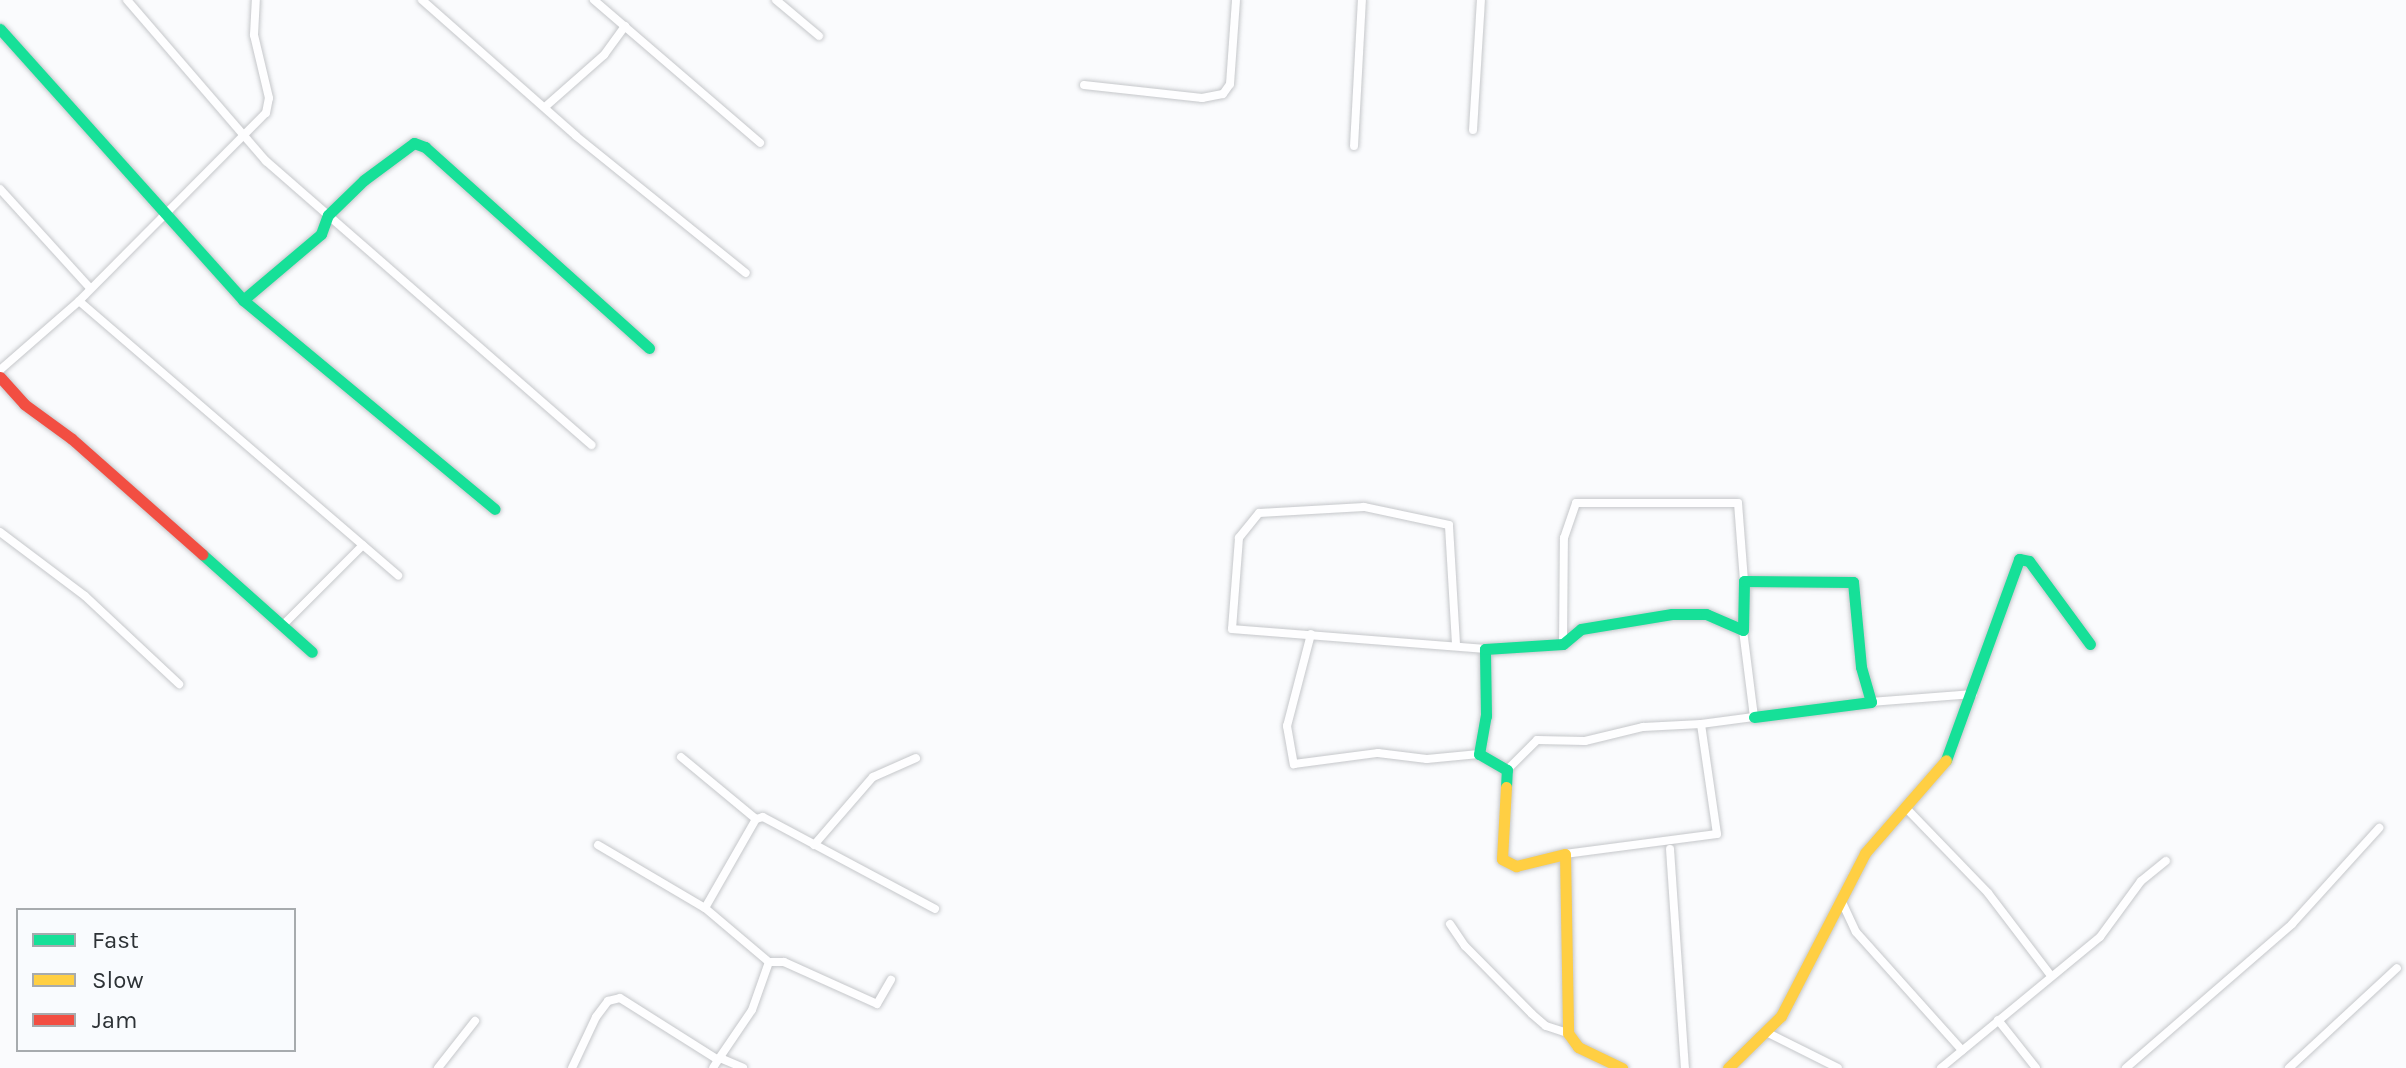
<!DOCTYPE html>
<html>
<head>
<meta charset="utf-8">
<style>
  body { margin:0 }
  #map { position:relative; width:2406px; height:1068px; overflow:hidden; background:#fafbfd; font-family:Karla,sans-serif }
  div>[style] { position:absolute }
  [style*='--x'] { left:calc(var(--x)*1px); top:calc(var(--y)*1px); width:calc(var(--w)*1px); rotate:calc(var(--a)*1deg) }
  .roads { filter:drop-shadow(0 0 2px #c5c7ca) drop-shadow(0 0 2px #c5c7ca) }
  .street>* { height:8px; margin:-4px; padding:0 4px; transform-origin:4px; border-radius:4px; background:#fefeff }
  .fast>* { height:11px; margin:-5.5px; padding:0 5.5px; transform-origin:5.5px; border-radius:5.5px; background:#16e098 }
  .slow>* { height:11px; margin:-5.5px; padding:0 5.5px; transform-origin:5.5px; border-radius:5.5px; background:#ffcf43 }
  .jam>* { height:11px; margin:-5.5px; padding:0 5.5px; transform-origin:5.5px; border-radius:5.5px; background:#f24e42 }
  span { translate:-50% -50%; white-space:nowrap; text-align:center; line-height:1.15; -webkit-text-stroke:6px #f9fbfe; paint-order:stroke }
  .legend { position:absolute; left:16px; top:908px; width:280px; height:144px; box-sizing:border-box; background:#f9fbfe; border:2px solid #a7abae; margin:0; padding:10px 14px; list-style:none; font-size:24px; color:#2d3236 }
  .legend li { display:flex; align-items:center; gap:16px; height:40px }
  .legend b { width:40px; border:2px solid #a7abae }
</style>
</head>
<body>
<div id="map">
  <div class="roads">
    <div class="street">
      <div style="--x:127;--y:0;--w:213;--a:49.2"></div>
      <div style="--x:266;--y:161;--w:432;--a:41.1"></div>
      <div style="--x:422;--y:0;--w:205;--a:41.4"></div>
      <div style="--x:576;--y:136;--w:218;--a:38.9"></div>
      <div style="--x:594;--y:0;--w:219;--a:40.7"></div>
      <div style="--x:776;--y:0;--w:56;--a:39.9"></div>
      <div style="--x:1084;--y:85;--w:119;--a:6.3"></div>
      <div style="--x:1202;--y:98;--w:21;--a:-11"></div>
      <div style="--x:1223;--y:94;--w:12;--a:-55"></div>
      <div style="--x:1230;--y:84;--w:84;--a:-85.9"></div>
      <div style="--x:545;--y:107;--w:79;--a:-41.4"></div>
      <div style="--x:604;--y:55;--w:36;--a:-54"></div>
      <div style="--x:1473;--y:130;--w:130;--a:-86.5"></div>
      <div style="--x:1354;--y:146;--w:146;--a:-86.9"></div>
      <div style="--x:0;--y:189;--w:134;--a:47.7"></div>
      <div style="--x:79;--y:301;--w:421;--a:40.7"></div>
      <div style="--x:0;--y:370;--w:105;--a:-41.1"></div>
      <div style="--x:79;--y:301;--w:265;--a:-45.2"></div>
      <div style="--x:266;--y:113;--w:15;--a:-79"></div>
      <div style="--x:269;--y:98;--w:65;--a:-103.4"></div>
      <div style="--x:254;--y:35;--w:35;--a:-87"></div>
      <div style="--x:0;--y:532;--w:106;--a:37"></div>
      <div style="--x:85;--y:596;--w:129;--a:43.1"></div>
      <div style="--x:285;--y:623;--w:110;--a:-45"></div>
      <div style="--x:1311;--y:634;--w:95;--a:104.6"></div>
      <div style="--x:1287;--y:726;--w:39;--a:80"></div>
      <div style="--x:1294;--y:764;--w:85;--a:-7.5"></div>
      <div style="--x:1378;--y:753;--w:49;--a:7"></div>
      <div style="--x:1427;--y:759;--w:52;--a:-5.5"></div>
      <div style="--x:1456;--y:644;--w:119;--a:-93.4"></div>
      <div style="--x:1449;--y:525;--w:87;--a:-168"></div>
      <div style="--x:1364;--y:507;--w:105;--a:176.7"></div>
      <div style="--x:1259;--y:513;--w:32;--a:129"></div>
      <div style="--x:1239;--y:538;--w:91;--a:94.4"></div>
      <div style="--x:1232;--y:629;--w:254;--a:4.5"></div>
      <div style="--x:1563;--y:644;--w:106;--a:-89.5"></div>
      <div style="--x:1564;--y:538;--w:37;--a:-71"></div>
      <div style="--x:1576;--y:503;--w:162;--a:0"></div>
      <div style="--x:1738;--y:503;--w:78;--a:85.6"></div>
      <div style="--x:1871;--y:702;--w:102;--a:-4.5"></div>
      <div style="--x:681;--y:757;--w:97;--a:39.6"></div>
      <div style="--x:1507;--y:770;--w:42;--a:-45"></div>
      <div style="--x:1537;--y:740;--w:48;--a:1.2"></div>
      <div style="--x:1585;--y:741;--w:60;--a:-13.6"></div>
      <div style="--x:1643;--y:727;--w:58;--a:-3"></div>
      <div style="--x:1906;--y:808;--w:118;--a:46"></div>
      <div style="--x:1988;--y:893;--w:101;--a:52.7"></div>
      <div style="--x:598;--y:845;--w:124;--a:30.5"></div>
      <div style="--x:705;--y:908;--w:84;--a:40.2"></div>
      <div style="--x:769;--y:962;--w:15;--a:0"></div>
      <div style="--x:784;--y:962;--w:102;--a:24.3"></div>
      <div style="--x:877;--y:1004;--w:28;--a:-60"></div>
      <div style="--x:814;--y:845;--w:90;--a:-49.1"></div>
      <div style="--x:873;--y:777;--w:47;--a:-23.8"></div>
      <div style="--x:1670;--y:849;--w:220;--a:86.1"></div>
      <div style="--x:1565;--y:854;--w:153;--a:-7.5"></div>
      <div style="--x:1717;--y:834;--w:111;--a:-98.3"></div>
      <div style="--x:1701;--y:724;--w:53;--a:-7.5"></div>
      <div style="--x:1754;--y:717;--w:88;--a:-97.2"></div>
      <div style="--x:1841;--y:900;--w:35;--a:65"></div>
      <div style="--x:1856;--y:932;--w:159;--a:48.1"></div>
      <div style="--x:705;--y:908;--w:103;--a:-60.2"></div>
      <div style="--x:756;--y:819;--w:7;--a:-16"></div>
      <div style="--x:763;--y:817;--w:195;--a:28.1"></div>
      <div style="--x:1450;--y:924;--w:27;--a:56"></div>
      <div style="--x:1465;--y:946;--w:95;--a:45.4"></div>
      <div style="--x:1532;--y:1014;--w:18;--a:41"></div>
      <div style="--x:1546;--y:1026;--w:23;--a:18"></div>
      <div style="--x:1998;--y:1020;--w:61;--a:51.6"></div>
      <div style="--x:1768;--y:1033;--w:78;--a:26.6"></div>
      <div style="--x:720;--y:1058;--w:25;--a:23"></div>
      <div style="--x:718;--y:1060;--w:60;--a:-55.8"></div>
      <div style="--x:752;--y:1010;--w:51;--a:-70.5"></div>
      <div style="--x:438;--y:1068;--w:60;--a:-51.8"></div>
      <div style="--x:572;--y:1068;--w:56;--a:-64.8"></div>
      <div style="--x:596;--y:1017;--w:20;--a:-53"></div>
      <div style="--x:608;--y:1001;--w:12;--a:-14"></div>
      <div style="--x:620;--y:998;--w:116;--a:32.3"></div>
      <div style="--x:718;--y:1060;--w:9;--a:122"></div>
      <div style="--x:1941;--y:1068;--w:206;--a:-39.5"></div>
      <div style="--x:2100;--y:937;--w:69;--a:-53.8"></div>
      <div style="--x:2141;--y:881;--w:32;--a:-39"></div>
      <div style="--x:2126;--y:1068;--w:220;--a:-40.9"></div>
      <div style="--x:2292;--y:924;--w:130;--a:-47.8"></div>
      <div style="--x:2289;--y:1068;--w:147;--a:-42.8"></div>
    </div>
    <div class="fast">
      <div style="--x:0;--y:29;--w:364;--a:48.1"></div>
      <div style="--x:243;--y:300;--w:327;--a:39.7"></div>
      <div style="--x:243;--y:300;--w:102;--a:-40.2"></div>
      <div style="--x:321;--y:234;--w:20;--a:-70"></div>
      <div style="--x:328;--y:215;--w:50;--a:-44.2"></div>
      <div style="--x:364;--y:180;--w:62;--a:-36.5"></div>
      <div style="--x:414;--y:143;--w:12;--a:20"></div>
      <div style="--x:425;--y:147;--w:301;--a:41.9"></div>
      <div style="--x:202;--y:554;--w:147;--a:41.7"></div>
      <div style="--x:1946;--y:760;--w:214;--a:-70"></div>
      <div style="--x:2019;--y:559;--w:10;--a:11"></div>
      <div style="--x:2029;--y:561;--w:103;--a:53.7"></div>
      <div style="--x:1506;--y:787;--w:17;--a:-87"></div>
      <div style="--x:1507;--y:770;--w:32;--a:-150"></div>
      <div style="--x:1479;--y:754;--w:39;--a:-80"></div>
      <div style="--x:1486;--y:716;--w:67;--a:-90.9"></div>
      <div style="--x:1485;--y:649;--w:78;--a:-3.7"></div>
      <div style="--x:1563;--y:644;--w:23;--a:-40"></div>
      <div style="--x:1581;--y:629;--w:92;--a:-9.4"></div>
      <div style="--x:1672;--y:614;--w:34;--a:0"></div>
      <div style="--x:1706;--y:614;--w:40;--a:23.4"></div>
      <div style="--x:1743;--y:630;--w:49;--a:-88.8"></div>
      <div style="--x:1744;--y:581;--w:109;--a:0.5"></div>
      <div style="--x:1853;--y:582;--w:85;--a:84.6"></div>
      <div style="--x:1861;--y:667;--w:36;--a:74"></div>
      <div style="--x:1871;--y:702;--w:118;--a:172.7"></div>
    </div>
    <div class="slow">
      <div style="--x:1506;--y:787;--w:72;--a:93.2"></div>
      <div style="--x:1502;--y:859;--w:16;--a:27"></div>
      <div style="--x:1516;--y:866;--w:50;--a:-13.8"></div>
      <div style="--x:1565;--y:854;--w:179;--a:89"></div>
      <div style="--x:1568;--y:1033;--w:17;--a:54"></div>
      <div style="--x:1578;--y:1047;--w:49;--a:25.5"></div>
      <div style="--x:1728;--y:1068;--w:74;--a:-44.5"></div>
      <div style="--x:1781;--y:1016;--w:183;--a:-62.7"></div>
      <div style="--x:1865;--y:853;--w:123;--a:-48.9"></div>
    </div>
    <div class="jam">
      <div style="--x:0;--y:377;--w:36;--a:48"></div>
      <div style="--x:24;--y:404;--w:59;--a:36.1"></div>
      <div style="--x:72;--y:439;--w:174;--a:41.5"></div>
    </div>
  </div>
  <ul class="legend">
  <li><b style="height:10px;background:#16e098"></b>Fast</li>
  <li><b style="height:10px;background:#ffcf43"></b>Slow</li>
  <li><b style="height:10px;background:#f24e42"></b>Jam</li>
  </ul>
</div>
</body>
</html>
